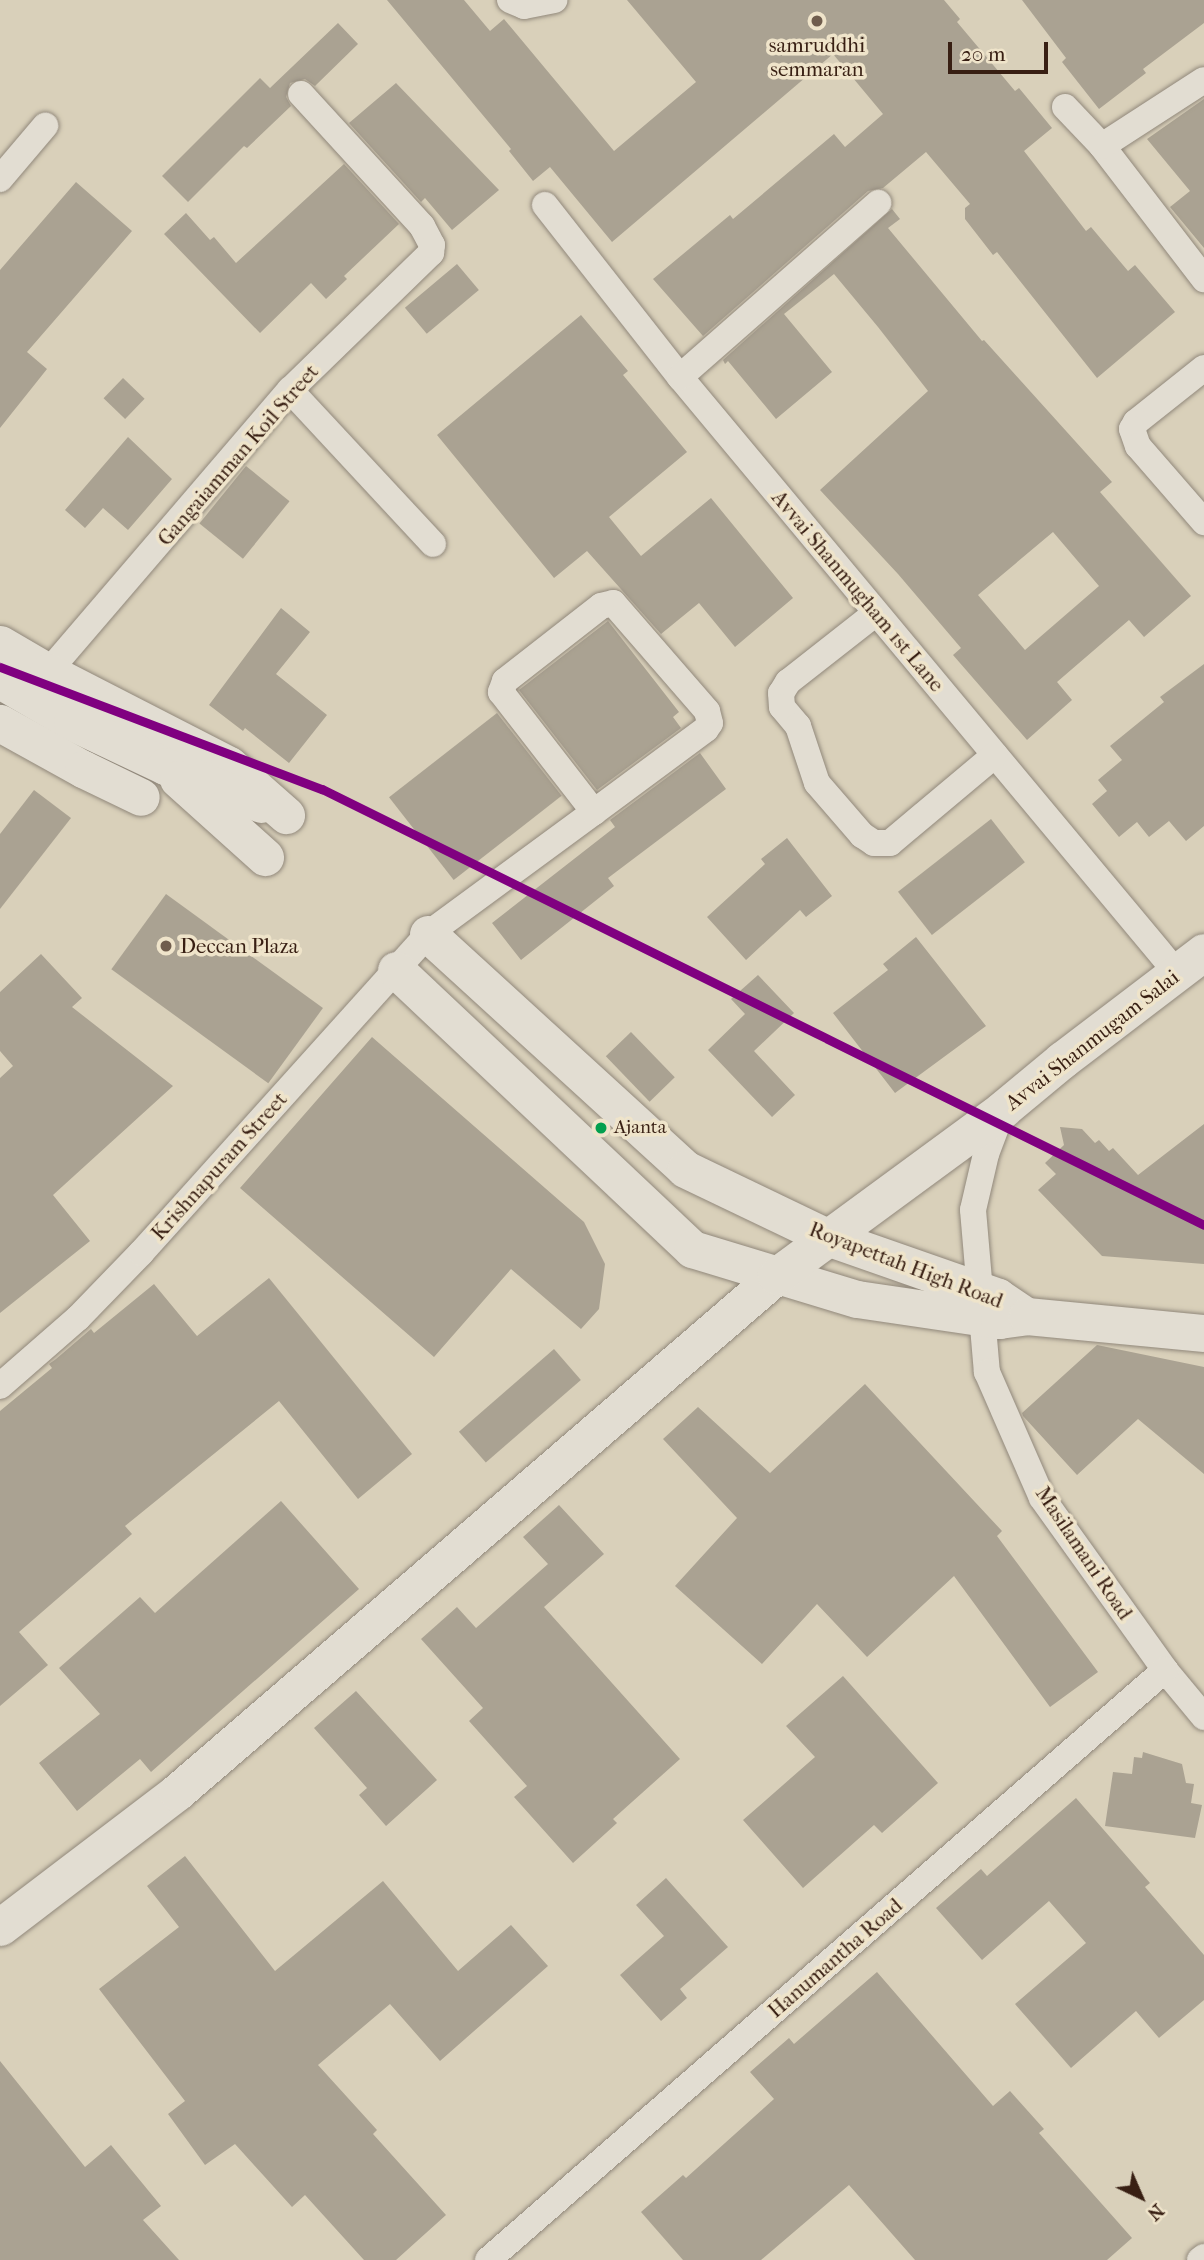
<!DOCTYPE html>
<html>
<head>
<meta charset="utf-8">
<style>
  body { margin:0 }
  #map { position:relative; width:1204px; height:2260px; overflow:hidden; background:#d9d0ba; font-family:"IM FELL French Canon",serif }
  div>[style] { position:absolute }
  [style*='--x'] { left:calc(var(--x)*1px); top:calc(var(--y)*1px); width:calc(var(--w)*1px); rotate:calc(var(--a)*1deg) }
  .building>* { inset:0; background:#aaa292; transform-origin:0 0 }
  .roads { filter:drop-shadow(0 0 2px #91887b) drop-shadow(0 0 2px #91887b) }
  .street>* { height:26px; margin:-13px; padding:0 13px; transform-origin:13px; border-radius:13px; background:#e2ddd2 }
  .secondary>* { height:37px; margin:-18.5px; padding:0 18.5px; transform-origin:18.5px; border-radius:18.5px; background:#e2ddd2 }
  .metro-1>* { height:9px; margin:-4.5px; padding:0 4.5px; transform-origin:4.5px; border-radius:4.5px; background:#800080 }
  .dots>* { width:19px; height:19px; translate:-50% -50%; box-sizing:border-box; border:4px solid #efe4ca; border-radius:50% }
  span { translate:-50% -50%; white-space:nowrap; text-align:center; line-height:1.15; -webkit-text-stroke:7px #efe4ca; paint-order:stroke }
  .bus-label { font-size:19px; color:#381f13 }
  .left { translate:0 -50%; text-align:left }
  .poi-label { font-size:21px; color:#381f13 }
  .street-label { font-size:21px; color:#381f13 }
  .north { position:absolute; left:1106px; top:2162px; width:70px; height:70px; -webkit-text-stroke:5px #efe4ca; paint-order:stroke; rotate:136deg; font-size:19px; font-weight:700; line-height:28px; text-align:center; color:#381f13 }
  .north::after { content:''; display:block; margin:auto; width:24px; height:32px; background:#381f13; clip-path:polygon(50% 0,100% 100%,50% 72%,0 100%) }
  .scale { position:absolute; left:948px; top:42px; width:100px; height:32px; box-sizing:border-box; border:4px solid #381f13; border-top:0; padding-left:9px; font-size:21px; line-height:24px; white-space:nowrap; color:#381f13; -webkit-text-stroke:5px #efe4ca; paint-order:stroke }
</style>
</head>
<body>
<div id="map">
  <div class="building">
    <div style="clip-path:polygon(387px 0,464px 0,490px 31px,504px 19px,614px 151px,696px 82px,627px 0,944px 0,960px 19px,957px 22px,1015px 91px,1019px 88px,1052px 128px,1024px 151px,1086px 231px,1091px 227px,1128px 271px,1135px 265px,1175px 312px,1097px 378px,997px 252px,993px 255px,965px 219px,965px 208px,970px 204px,926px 152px,883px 188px,868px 191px,703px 336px,653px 279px,730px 215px,733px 219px,834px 134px,845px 147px,883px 114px,833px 54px,612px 242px,550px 167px,533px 181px,509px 151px,511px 149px)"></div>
    <div style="clip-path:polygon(1022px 0,1204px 0,1204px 23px,1143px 69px,1146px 73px,1099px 109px,1062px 62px,1066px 58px)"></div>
    <div style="clip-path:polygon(338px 23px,358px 44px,315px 86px,305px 79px,290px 83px,286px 97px,291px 106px,247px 148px,244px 146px,188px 202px,162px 176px,260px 78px,270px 88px)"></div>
    <div style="clip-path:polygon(396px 83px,499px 190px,452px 230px,425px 198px,421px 202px,349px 123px)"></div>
    <div style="clip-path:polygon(1204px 99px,1204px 248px,1170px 207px,1190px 191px,1147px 139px)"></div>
    <div style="clip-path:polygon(344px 164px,399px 224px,344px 276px,347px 279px,326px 299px,311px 283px,260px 333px,164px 234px,186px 213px,210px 240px,214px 237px,236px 263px)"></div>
    <div style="clip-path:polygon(76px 182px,132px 231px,27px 352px,47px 369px,0 428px,0 270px)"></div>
    <div style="clip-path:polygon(evenodd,892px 209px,900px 219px,888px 228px,982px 341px,984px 340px,1112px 482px,1100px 492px,1191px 596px,1144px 637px,1129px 620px,1057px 682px,1072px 700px,1027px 740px,953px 655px,961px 648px,898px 574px,820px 490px,928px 391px,878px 327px,834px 274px,784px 314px,832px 372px,776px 419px,728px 361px,725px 364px,723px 360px,892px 209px,1053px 532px,1099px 586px,1025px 650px,978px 595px,1053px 532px)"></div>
    <div style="left:457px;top:264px;width:34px;height:68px;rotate:50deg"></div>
    <div style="clip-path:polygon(581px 315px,628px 371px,623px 375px,687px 452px,609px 517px,641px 556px,711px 498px,793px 598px,735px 647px,699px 603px,661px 634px,587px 551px,554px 578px,437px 435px)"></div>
    <div style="left:123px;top:378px;width:30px;height:28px;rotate:44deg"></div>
    <div style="clip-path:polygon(128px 437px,172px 479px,128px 530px,103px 508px,85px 528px,65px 510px)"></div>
    <div style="left:246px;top:466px;width:56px;height:74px;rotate:39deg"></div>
    <div style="clip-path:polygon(281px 608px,310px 632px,276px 674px,327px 715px,289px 763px,245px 728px,243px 731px,209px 705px)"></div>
    <div style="clip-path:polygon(608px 621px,679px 712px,673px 717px,681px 728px,597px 790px,519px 690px)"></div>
    <div style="clip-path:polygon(1204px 664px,1204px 826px,1186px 841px,1169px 821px,1149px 837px,1137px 822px,1119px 837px,1092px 804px,1107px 791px,1098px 780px,1122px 760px,1110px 746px,1164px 702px,1160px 697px)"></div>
    <div style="left:497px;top:713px;width:105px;height:137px;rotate:52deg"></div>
    <div style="clip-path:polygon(700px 753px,726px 789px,608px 878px,614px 886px,521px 960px,492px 923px,615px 827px,610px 820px)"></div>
    <div style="clip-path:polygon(34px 790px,71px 818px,0 909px,0 834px)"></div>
    <div style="left:991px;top:819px;width:55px;height:118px;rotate:52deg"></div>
    <div style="clip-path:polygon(787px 838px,832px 896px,806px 917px,800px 910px,746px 960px,707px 917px,765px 864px,761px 859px)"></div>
    <div style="left:166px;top:894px;width:194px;height:93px;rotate:36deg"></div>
    <div style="clip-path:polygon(916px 937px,986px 1026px,895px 1093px,833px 1013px,888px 970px,883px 964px)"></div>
    <div style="clip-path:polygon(41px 954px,82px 998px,72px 1007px,173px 1086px,53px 1195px,90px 1241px,0 1313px,0 1078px,13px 1066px,0 1051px,0 992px)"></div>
    <div style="clip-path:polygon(758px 975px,794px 1013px,754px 1051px,795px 1095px,772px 1117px,708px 1050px,745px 1014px,731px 999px)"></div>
    <div style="left:631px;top:1032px;width:63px;height:35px;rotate:46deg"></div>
    <div style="clip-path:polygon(372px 1037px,584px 1222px,605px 1264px,599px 1309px,581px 1329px,511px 1269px,434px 1357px,240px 1188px)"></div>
    <div style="clip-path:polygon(1204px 1124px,1204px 1264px,1102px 1256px,1038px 1190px,1056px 1174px,1045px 1163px,1064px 1145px,1060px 1127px,1082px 1129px,1095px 1143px,1099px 1140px,1109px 1151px,1113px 1148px,1138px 1175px)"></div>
    <div style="clip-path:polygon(269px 1278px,412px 1454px,358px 1499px,279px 1401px,125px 1526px,132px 1534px,19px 1632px,48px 1665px,0 1706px,0 1411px,52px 1368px,49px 1364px,56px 1359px,91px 1329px,94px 1333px,154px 1284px,197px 1336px)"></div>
    <div style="clip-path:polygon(1097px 1345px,1204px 1367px,1204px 1474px,1138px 1419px,1077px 1475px,1023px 1416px,1022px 1413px)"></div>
    <div style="left:554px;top:1349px;width:41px;height:126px;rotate:49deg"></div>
    <div style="clip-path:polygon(865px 1384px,1002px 1531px,997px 1536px,1098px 1672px,1050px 1707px,954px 1576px,867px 1657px,817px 1604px,762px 1664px,675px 1586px,737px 1518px,663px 1439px,698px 1407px,770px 1473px)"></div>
    <div style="clip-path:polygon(281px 1501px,359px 1589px,151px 1772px,140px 1759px,77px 1811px,39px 1763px,100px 1714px,59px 1668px,140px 1597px,155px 1613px)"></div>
    <div style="clip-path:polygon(559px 1505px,604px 1554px,544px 1607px,680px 1759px,613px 1819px,617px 1823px,573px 1863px,514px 1797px,527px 1786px,469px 1721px,483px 1708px,421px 1639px,457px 1607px,476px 1628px,548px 1564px,523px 1537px)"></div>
    <div style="clip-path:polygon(843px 1676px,938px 1783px,882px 1833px,874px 1825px,803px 1888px,743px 1820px,815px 1757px,786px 1726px)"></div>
    <div style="clip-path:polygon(356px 1691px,437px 1780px,386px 1826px,359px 1795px,367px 1788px,314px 1728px)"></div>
    <div style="clip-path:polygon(1143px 1752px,1182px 1764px,1186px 1783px,1194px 1784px,1191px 1803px,1202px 1805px,1195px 1838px,1105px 1826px,1113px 1772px,1132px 1774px,1134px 1757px,1142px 1758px)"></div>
    <div style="clip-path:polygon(1076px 1798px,1150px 1883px,1145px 1887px,1204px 1955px,1204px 2000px,1159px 2038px,1136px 2011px,1071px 2068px,1015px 2004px,1086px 1943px,1049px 1901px,982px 1960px,936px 1908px,981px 1869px,987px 1876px)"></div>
    <div style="clip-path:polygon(185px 1856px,275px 1971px,383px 1881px,458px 1971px,511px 1925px,548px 1966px,440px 2061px,390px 2004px,318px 2065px,377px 2130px,373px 2134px,446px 2215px,396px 2260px,364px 2260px,305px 2195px,292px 2207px,235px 2144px,205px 2165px,168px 2114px,185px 2101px,99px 1989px,179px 1927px,147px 1886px)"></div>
    <div style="clip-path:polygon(666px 1878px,728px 1947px,680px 1989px,687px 1998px,661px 2021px,620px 1975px,664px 1936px,636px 1905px)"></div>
    <div style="clip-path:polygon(877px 1972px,993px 2106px,1010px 2091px,1044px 2129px,1039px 2133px,1132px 2238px,1107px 2260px,915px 2260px,849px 2185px,761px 2260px,683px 2260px,641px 2212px,683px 2175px,686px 2178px,774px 2099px,750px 2072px,789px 2038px,794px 2044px)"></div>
    <div style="clip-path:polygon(0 2061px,85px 2167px,111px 2145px,161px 2206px,143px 2220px,179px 2260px,0 2260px)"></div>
  </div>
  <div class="roads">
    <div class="street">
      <div style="--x:510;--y:0;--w:15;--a:23"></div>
      <div style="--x:524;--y:6;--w:31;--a:-11"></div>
      <div style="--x:1065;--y:107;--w:54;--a:46.5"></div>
      <div style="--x:1102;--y:146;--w:168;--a:52.5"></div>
      <div style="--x:1102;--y:146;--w:121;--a:-32.9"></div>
      <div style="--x:0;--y:179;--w:70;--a:-49.7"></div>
      <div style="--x:545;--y:205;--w:219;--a:51.9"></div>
      <div style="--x:680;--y:377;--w:776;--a:50.18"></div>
      <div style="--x:1204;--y:368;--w:87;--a:141.5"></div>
      <div style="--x:1136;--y:422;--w:8;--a:120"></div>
      <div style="--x:1132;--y:429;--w:18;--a:71"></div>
      <div style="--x:1138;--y:446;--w:101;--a:49"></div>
      <div style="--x:680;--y:377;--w:264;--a:-41.3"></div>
      <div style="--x:290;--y:390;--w:210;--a:47.1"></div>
      <div style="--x:876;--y:613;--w:112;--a:141.9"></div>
      <div style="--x:788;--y:682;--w:13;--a:122"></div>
      <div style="--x:781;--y:693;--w:14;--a:86"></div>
      <div style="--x:782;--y:707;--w:25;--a:50"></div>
      <div style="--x:798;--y:726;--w:60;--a:71.6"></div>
      <div style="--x:817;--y:783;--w:69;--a:49.1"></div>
      <div style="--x:862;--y:835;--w:14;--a:34"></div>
      <div style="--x:874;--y:843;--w:16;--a:0"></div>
      <div style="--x:890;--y:843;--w:137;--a:-40"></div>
      <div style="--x:48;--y:672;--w:372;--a:-49.4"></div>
      <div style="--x:290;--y:390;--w:197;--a:-44.2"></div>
      <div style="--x:431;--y:253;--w:8;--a:-83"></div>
      <div style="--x:432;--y:245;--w:21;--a:-118"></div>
      <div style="--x:422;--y:226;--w:179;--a:-132.5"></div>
      <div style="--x:1003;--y:1109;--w:48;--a:110.7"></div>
      <div style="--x:986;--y:1154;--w:57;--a:103.1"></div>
      <div style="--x:973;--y:1210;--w:163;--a:85.1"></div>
      <div style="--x:987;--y:1372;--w:137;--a:66.4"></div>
      <div style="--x:1042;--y:1498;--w:211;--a:54.4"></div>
      <div style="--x:1165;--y:1670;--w:61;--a:50.3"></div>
      <div style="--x:0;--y:1386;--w:103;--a:-41.1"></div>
      <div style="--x:78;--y:1318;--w:91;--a:-45.9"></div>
      <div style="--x:141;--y:1253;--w:429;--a:-48"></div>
      <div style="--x:428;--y:934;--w:206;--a:-36.3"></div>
      <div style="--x:594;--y:812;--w:139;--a:-36.5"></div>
      <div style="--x:706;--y:729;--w:7;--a:-56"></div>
      <div style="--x:710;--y:723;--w:12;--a:-104"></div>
      <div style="--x:707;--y:711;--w:143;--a:-131"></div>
      <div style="--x:613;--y:603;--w:12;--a:166"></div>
      <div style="--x:601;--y:606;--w:122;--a:142"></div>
      <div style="--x:505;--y:681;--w:12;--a:110"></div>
      <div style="--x:501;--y:692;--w:152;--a:52.2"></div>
      <div style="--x:488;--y:2260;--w:898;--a:-41.07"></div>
      <div style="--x:1200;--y:2260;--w:5;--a:-37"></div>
    </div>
    <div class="secondary">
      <div style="--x:0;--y:644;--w:56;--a:30.3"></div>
      <div style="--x:48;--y:672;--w:203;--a:27.2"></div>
      <div style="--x:229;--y:765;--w:76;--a:41.3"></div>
      <div style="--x:0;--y:680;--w:83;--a:30.3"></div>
      <div style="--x:72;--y:722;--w:103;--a:25.3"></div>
      <div style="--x:165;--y:766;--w:103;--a:21.6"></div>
      <div style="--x:0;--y:723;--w:95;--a:29"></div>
      <div style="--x:83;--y:769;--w:64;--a:25.8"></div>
      <div style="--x:178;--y:779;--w:117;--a:41.9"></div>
      <div style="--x:428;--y:934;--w:348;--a:42.4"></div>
      <div style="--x:685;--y:1169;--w:157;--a:25.6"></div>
      <div style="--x:827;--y:1237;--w:181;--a:19.3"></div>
      <div style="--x:998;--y:1297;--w:34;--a:34"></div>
      <div style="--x:396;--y:970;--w:407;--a:43.3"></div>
      <div style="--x:692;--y:1249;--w:172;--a:16.9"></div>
      <div style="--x:857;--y:1299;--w:144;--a:8.4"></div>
      <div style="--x:999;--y:1320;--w:28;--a:-8"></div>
      <div style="--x:1027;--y:1316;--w:178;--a:5.5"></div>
      <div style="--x:0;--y:1927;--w:223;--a:-37.3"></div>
      <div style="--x:177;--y:1792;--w:791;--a:-40.74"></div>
      <div style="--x:776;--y:1276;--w:282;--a:-36.3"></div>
      <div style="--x:1003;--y:1109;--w:77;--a:-39.7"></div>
      <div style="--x:1062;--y:1060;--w:178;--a:-37.3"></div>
    </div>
  </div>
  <div class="metro-1">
    <div style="--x:0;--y:667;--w:344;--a:20.8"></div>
    <div style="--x:322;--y:789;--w:984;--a:26.3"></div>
  </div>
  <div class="dots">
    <div style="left:817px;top:21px;background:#705d4d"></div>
    <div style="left:166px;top:946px;background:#705d4d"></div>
    <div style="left:601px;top:1128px;background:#039f4e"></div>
  </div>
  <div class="bus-label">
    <span class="left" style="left:614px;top:1128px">Ajanta</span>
  </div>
  <div class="poi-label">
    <span style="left:817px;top:57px">samruddhi<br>semmaran</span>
    <span class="left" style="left:180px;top:946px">Deccan Plaza</span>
  </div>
  <div class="street-label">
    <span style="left:238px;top:455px;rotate:-49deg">Gangaiamman Koil Street</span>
    <span style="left:858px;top:591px;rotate:50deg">Avvai Shanmugham 1st Lane</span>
    <span style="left:1092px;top:1040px;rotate:-38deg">Avvai Shanmugam Salai</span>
    <span style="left:219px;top:1166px;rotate:-48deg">Krishnapuram Street</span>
    <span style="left:906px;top:1265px;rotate:21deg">Royapettah High Road</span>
    <span style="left:1084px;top:1553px;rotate:56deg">Masilamani Road</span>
    <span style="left:835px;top:1958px;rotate:-41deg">Hanumantha Road</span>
  </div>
  <div class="north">N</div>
  <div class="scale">20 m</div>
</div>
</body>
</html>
